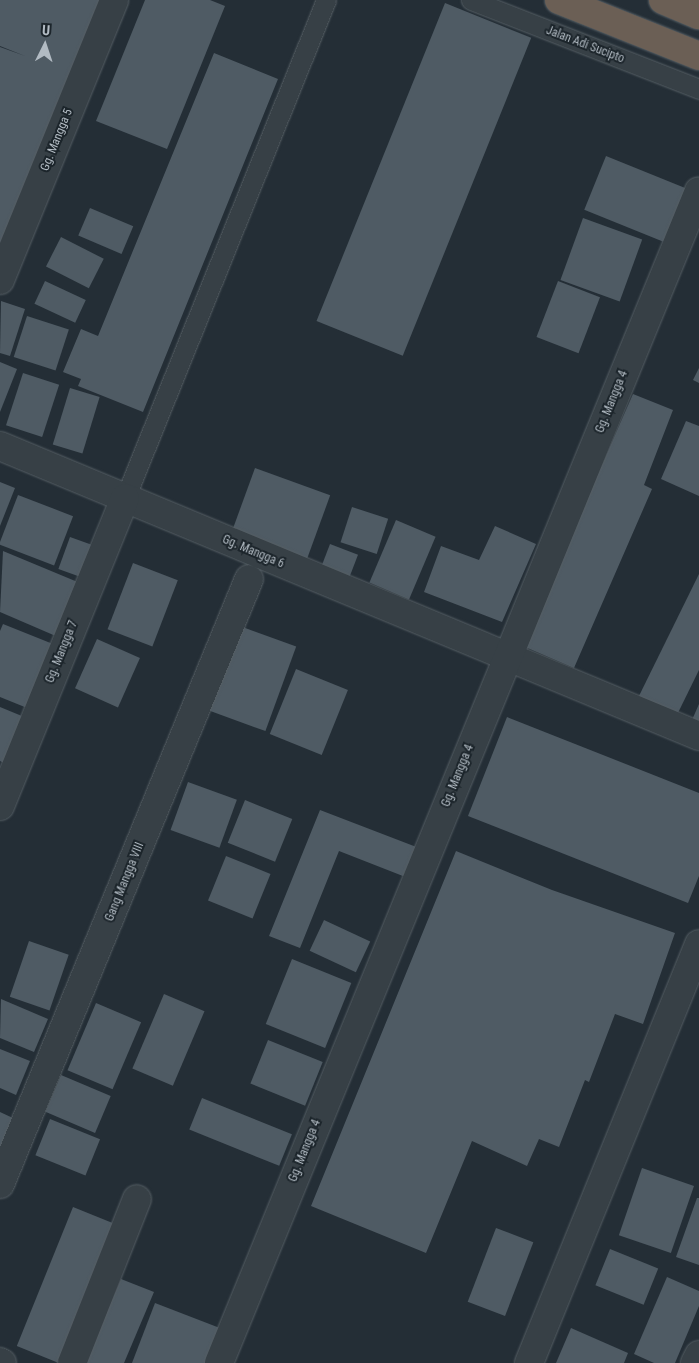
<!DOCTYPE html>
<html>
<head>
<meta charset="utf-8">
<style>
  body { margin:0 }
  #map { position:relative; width:699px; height:1363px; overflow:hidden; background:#242e36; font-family:"Roboto Condensed",sans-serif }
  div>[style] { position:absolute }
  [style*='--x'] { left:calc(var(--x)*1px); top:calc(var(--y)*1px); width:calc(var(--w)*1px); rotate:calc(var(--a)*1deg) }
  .building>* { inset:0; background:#4f5b64; transform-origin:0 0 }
  .roads { filter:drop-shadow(0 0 1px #555e64) drop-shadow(0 0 1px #555e64) }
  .lane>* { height:19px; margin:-9.5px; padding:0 9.5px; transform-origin:9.5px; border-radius:9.5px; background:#374046 }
  .street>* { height:28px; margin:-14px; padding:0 14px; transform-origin:14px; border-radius:14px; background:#374046 }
  .highway>* { height:28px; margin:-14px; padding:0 14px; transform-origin:14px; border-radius:14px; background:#6b5f55 }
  span { translate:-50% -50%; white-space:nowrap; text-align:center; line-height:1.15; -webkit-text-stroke:4px #1c252b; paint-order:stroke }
  .street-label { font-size:12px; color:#b2bbc3 }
  .north { position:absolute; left:20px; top:20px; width:50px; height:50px; -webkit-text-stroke:4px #1c252b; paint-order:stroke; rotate:4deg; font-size:14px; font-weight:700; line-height:20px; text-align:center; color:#b2bbc3 }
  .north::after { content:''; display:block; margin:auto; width:18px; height:22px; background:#b2bbc3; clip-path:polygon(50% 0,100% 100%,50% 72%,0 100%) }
</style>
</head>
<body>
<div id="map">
  <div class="building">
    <div style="clip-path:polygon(0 0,102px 0,0 256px,0 47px,25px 56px,0 46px)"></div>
    <div style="clip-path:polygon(145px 0,210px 0,225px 6px,167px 149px,96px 121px)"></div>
    <div style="left:445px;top:3px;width:93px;height:343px;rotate:22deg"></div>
    <div style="clip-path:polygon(214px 53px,278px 79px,143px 412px,78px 386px,81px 379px,63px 372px,81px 329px,98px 336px)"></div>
    <div style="left:606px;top:156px;width:88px;height:58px;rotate:22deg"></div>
    <div style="left:90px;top:208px;width:47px;height:30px;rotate:23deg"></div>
    <div style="left:583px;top:218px;width:63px;height:66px;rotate:20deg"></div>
    <div style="left:61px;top:237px;width:48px;height:33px;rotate:27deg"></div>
    <div style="left:45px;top:281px;width:45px;height:25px;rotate:25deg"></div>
    <div style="left:558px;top:281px;width:45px;height:60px;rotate:21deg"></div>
    <div style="clip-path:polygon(1px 301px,25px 309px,10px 356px,0 353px)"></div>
    <div style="left:27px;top:316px;width:44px;height:43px;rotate:18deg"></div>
    <div style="clip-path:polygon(0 362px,17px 369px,0 412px)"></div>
    <div style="clip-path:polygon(699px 368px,699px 383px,693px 380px)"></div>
    <div style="left:23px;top:373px;width:38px;height:55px;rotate:18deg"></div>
    <div style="left:70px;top:388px;width:31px;height:59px;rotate:17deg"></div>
    <div style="clip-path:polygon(633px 394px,673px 410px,644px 485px,652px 489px,574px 668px,523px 646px)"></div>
    <div style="clip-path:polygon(686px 421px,699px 426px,699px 496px,661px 479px)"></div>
    <div style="left:255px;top:468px;width:80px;height:67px;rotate:20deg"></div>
    <div style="clip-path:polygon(0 482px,15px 488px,0 526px)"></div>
    <div style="left:18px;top:495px;width:59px;height:53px;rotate:21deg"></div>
    <div style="left:352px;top:507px;width:38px;height:37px;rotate:18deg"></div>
    <div style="left:396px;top:520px;width:43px;height:68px;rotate:23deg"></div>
    <div style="clip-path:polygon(495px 526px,536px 544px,502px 622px,424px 592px,441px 546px,479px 560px)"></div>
    <div style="left:70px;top:537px;width:23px;height:34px;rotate:20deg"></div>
    <div style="left:330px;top:544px;width:30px;height:28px;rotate:21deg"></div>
    <div style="clip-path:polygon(3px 551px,80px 583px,58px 637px,0 612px)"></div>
    <div style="left:133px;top:563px;width:48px;height:71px;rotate:21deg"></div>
    <div style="clip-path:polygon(699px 574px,699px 670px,674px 721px,636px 702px)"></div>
    <div style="clip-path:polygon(3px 624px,63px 648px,37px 712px,0 697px,0 631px)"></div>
    <div style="left:237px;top:625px;width:63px;height:90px;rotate:20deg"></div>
    <div style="left:97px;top:639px;width:47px;height:54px;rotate:24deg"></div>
    <div style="left:296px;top:669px;width:56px;height:70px;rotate:22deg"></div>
    <div style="clip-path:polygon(699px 704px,699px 723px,692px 720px)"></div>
    <div style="clip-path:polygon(0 707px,34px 721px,15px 768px,0 761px)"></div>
    <div style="clip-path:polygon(507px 717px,699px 793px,699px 876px,688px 903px,468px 816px)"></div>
    <div style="left:188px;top:782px;width:52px;height:51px;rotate:20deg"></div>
    <div style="left:245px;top:800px;width:51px;height:46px;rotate:22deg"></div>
    <div style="clip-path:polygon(320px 810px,419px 848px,408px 878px,339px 851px,300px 948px,269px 936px)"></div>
    <div style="clip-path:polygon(456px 851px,552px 890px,675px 933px,643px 1024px,615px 1014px,589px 1082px,585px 1080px,559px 1147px,539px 1139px,527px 1166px,472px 1141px,426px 1253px,311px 1206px)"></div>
    <div style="left:226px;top:856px;width:48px;height:48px;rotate:22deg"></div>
    <div style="left:324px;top:920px;width:51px;height:34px;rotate:25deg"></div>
    <div style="left:29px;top:941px;width:42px;height:59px;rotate:19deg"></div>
    <div style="left:292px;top:959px;width:64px;height:70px;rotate:22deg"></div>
    <div style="left:164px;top:994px;width:44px;height:81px;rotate:23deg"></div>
    <div style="clip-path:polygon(1px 999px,48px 1019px,34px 1052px,0 1038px)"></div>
    <div style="left:96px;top:1003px;width:49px;height:73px;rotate:23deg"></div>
    <div style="left:268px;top:1040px;width:59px;height:47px;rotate:22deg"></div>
    <div style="clip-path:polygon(0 1049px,30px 1061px,16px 1095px,0 1088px)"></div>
    <div style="left:61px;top:1075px;width:54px;height:40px;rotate:23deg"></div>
    <div style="left:202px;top:1098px;width:97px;height:34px;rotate:22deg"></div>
    <div style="clip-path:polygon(0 1112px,15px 1119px,0 1154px)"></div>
    <div style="left:50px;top:1119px;width:54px;height:39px;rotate:22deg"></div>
    <div style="left:642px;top:1168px;width:55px;height:71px;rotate:19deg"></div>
    <div style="clip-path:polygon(697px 1198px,699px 1198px,699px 1265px,676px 1257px)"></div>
    <div style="left:73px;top:1207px;width:52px;height:150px;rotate:22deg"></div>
    <div style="left:496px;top:1228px;width:40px;height:79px;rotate:21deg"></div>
    <div style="left:610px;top:1249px;width:52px;height:39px;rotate:22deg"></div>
    <div style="clip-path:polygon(667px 1277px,699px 1291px,699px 1306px,675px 1363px,654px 1363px,634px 1354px)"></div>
    <div style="clip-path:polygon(121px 1279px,154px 1292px,124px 1363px,85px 1363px)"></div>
    <div style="clip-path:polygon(155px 1303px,225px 1330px,212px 1363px,132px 1363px)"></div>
    <div style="clip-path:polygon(571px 1328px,628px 1353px,624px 1363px,556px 1363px)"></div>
  </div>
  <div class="roads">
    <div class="lane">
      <div style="--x:471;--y:0;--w:245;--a:21.3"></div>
      <div style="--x:125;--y:498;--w:537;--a:-68.02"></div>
    </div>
    <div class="street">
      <div style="--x:0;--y:280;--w:302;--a:-67.8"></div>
      <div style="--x:0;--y:446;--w:757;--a:22.53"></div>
      <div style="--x:0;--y:806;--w:332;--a:-67.9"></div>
      <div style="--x:0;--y:1184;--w:654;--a:-67.63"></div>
      <div style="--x:0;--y:1362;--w:2;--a:27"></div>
      <div style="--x:72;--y:1363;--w:176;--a:-68.4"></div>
      <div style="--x:219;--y:1363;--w:1266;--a:-67.73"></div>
      <div style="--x:529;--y:1363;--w:452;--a:-67.9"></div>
      <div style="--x:695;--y:1363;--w:9;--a:-63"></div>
    </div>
    <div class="highway">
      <div style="--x:559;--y:0;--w:151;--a:21.8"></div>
      <div style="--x:663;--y:0;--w:39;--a:23"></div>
    </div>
  </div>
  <div class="street-label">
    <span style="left:585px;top:45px;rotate:21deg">Jalan Adi Sucipto</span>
    <span style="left:57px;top:140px;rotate:-68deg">Gg. Mangga 5</span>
    <span style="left:612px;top:402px;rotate:-68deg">Gg. Mangga 4</span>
    <span style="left:253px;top:552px;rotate:23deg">Gg. Mangga 6</span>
    <span style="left:62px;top:652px;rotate:-68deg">Gg. Mangga 7</span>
    <span style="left:458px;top:776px;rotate:-68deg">Gg. Mangga 4</span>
    <span style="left:125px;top:882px;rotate:-68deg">Gang Mangga VIII</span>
    <span style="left:305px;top:1151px;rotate:-68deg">Gg. Mangga 4</span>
  </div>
  <div class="north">U</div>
</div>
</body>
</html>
